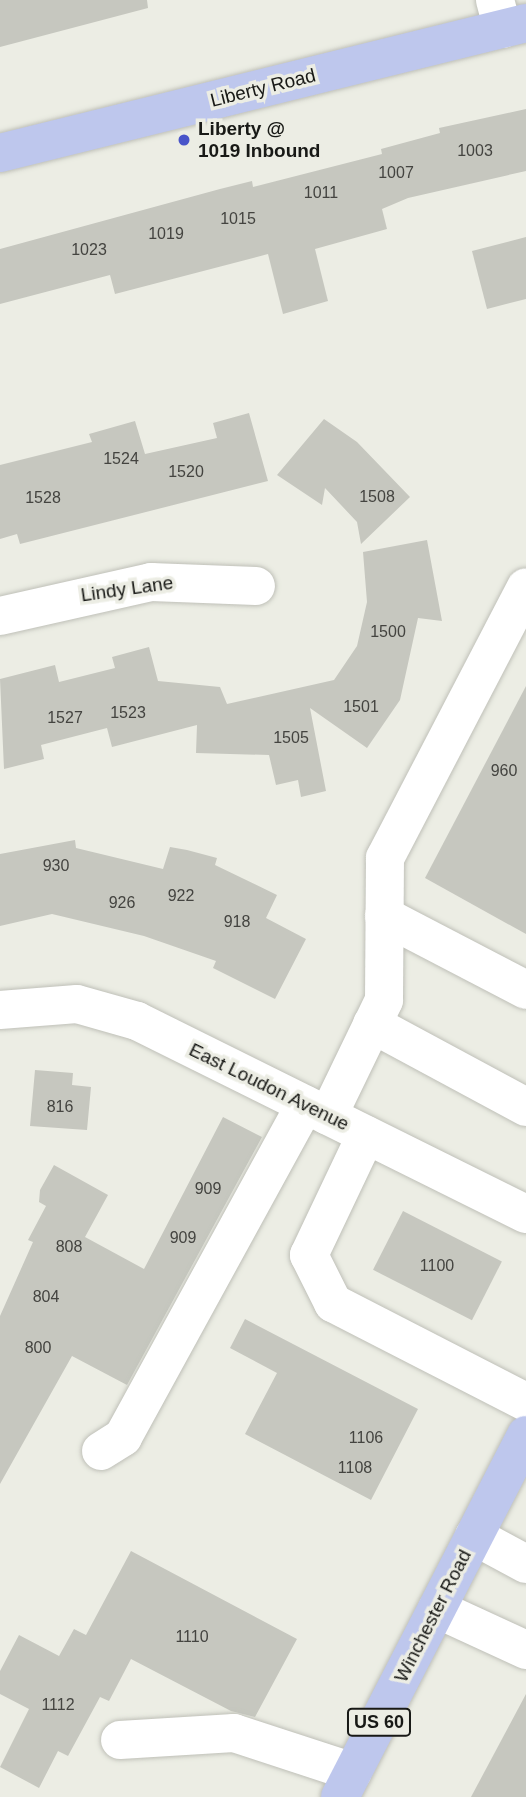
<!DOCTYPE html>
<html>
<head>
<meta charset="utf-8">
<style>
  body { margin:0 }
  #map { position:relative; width:526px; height:1797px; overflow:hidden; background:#ecede4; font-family:Arial,sans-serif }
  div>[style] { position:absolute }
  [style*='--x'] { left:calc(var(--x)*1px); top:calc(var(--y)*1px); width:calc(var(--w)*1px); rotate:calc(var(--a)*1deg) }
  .building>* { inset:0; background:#c6c7bf; transform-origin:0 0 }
  .roads { filter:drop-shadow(0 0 2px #bfc0b8) drop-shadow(0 0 2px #bfc0b8) }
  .minor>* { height:38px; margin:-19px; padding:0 19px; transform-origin:19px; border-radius:19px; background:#fff }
  .major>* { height:38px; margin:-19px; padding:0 19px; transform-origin:19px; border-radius:19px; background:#bec7ed }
  .dots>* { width:19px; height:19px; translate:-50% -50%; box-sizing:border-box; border:4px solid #ecede4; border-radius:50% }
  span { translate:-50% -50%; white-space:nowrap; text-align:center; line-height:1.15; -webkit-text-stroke:7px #ecede4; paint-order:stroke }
  .number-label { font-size:16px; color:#444440 }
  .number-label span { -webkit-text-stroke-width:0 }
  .shield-label span { padding:2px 5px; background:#ecede4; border:2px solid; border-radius:5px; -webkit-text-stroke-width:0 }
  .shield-label { font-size:18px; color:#181916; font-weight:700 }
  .street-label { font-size:19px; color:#181916 }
  .poi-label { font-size:19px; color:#181916; font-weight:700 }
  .left { translate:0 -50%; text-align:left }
</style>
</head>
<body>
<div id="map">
  <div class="building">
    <div style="clip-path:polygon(0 0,147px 0,148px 8px,0 47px)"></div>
    <div style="clip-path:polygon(526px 109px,526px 171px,408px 198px,382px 209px,387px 229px,315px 249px,328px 301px,283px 314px,268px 254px,115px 294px,110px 275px,0 304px,0 249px,220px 189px,252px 181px,253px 187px,382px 154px,381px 149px,440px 133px,439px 128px)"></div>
    <div style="clip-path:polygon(526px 237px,526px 299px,487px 309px,472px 251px)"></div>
    <div style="clip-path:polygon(249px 413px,268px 481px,20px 544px,17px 534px,0 539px,0 465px,92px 442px,89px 434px,135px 421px,145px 454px,217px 438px,213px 423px)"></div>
    <div style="clip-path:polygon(324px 419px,357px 442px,410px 497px,361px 544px,357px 522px,325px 488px,322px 505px,277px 475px)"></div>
    <div style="clip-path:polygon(427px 540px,442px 621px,418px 618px,400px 700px,367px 748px,310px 708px,326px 791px,301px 797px,298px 780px,276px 785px,269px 755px,196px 753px,197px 725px,112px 747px,107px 728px,41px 745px,44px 759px,4px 769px,0 679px,55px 665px,59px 682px,115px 668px,112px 657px,149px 647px,158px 681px,220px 687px,227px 704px,334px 680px,357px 646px,367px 602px,363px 552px)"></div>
    <div style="clip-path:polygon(526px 686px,526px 934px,425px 878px)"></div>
    <div style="clip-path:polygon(75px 840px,76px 848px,163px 869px,170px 847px,187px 850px,217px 858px,215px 865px,277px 895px,266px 918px,306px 939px,275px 999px,213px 968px,216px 961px,144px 936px,52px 914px,0 926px,0 854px)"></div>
    <div style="clip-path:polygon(35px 1070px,73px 1073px,72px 1085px,91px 1087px,87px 1130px,30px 1126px)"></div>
    <div style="clip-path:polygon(223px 1117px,262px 1137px,127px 1385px,72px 1356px,0 1484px,0 1316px,33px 1242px,28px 1240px,46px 1206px,39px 1202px,40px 1190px,54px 1165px,108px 1195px,85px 1237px,144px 1269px)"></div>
    <div style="left:403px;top:1211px;width:111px;height:66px;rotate:27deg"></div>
    <div style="clip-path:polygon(245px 1319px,418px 1409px,371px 1500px,245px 1434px,277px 1373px,230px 1348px)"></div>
    <div style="clip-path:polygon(131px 1551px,297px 1639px,255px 1717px,231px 1711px,131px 1659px,109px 1701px,100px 1697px,68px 1756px,58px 1751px,39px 1788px,0 1767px,29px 1709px,0 1694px,0 1671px,19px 1635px,59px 1656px,74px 1629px,86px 1635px)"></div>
    <div style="clip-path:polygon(526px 1694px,526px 1797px,471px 1797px)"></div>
  </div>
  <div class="roads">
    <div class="minor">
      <div style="--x:495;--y:0;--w:30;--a:75"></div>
      <div style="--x:0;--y:616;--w:155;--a:-12.7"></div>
      <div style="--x:151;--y:582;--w:105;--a:2.2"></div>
      <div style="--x:384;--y:916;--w:160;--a:27.5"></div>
      <div style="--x:0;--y:1010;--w:77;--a:-4.5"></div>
      <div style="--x:77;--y:1004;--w:62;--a:15.8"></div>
      <div style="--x:137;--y:1021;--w:434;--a:26.4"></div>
      <div style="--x:372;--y:1024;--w:175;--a:28.3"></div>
      <div style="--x:328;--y:1116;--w:129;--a:-64.2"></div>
      <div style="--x:384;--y:1000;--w:142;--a:-89.6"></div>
      <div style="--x:385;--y:858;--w:305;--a:-62.5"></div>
      <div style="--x:366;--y:1135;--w:133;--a:115.4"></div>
      <div style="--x:309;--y:1255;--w:54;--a:63.4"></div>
      <div style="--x:333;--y:1303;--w:217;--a:27.2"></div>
      <div style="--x:101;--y:1451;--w:26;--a:-32"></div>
      <div style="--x:123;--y:1437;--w:379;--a:-61.3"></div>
      <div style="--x:474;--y:1536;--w:59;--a:28.3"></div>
      <div style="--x:437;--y:1609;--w:98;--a:24.7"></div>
      <div style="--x:120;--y:1740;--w:114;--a:-3.5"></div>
      <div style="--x:234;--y:1733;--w:125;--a:18.1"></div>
    </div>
    <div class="major">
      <div style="--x:0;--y:153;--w:542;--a:-13.88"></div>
      <div style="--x:340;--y:1797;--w:407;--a:-62.8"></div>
    </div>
  </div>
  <div class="dots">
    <div style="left:184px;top:140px;background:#4854c9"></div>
  </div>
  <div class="number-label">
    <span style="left:475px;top:151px">1003</span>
    <span style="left:396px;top:173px">1007</span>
    <span style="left:321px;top:193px">1011</span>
    <span style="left:238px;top:219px">1015</span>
    <span style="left:166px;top:234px">1019</span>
    <span style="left:89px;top:250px">1023</span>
    <span style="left:121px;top:459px">1524</span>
    <span style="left:186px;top:472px">1520</span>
    <span style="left:377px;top:497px">1508</span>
    <span style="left:43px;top:498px">1528</span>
    <span style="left:388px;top:632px">1500</span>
    <span style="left:361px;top:707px">1501</span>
    <span style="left:128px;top:713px">1523</span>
    <span style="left:65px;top:718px">1527</span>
    <span style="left:291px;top:738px">1505</span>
    <span style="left:504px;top:771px">960</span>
    <span style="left:56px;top:866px">930</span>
    <span style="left:181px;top:896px">922</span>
    <span style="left:122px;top:903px">926</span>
    <span style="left:237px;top:922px">918</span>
    <span style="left:60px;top:1107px">816</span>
    <span style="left:208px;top:1189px">909</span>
    <span style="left:183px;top:1238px">909</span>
    <span style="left:69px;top:1247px">808</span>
    <span style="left:437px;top:1266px">1100</span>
    <span style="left:46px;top:1297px">804</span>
    <span style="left:38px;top:1348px">800</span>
    <span style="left:366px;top:1438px">1106</span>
    <span style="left:355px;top:1468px">1108</span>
    <span style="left:192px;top:1637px">1110</span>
    <span style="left:58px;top:1705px">1112</span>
  </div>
  <div class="shield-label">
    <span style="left:379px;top:1722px">US 60</span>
  </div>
  <div class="street-label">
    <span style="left:263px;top:88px;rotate:-14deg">Liberty Road</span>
    <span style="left:127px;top:589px;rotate:-8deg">Lindy Lane</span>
    <span style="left:269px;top:1087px;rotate:26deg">East Loudon Avenue</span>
    <span style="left:433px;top:1616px;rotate:-63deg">Winchester Road</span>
  </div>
  <div class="poi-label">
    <span class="left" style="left:198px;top:140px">Liberty @<br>1019 Inbound</span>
  </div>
</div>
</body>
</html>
